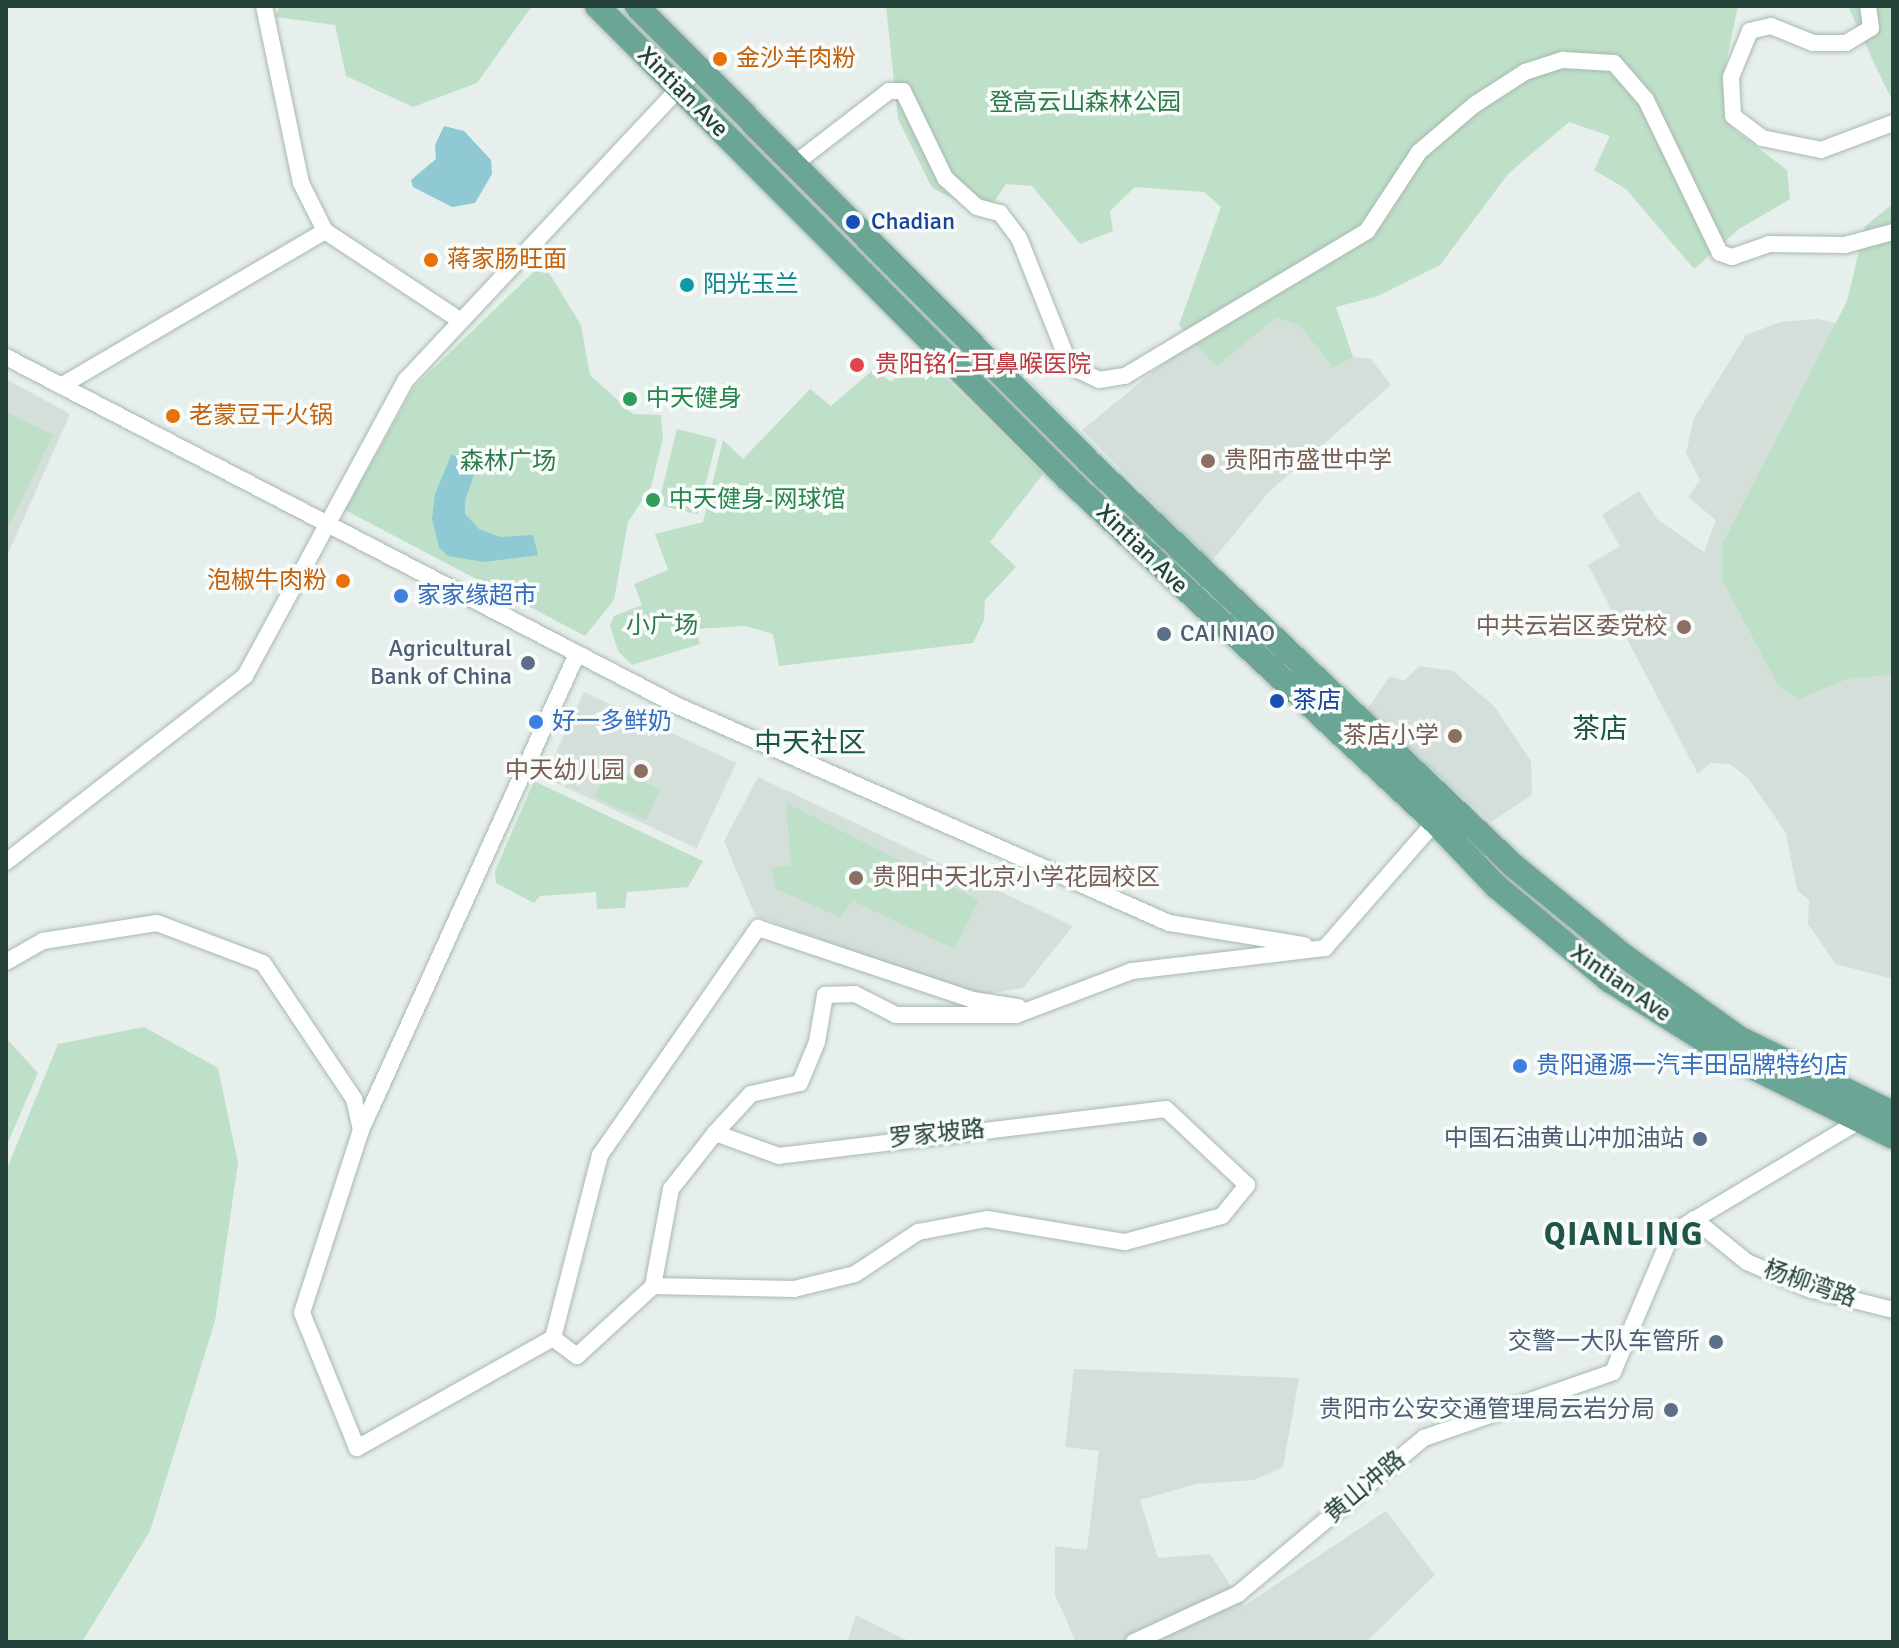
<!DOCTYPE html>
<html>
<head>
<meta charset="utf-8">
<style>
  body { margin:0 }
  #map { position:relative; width:1899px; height:1648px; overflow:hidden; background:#e6efeb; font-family:Signika,"Noto Sans SC",sans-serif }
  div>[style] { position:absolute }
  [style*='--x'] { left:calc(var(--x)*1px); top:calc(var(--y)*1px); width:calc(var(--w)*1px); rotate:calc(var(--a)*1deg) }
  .built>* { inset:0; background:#d4dfda; transform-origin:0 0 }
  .green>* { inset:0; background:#bfe0c8; transform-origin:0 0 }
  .water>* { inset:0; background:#8ec9d4 }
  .roads { filter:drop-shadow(0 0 2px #a8b8b2) drop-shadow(0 0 2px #a8b8b2) }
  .street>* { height:16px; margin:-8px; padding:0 8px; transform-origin:8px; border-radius:8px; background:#fff }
  .primary>* { height:24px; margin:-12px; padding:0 12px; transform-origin:12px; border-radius:12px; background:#6aa596 }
  .dots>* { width:22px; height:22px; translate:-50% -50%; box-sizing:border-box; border:4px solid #f7fbf9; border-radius:50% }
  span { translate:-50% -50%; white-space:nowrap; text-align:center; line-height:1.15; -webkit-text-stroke:7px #f7fbf9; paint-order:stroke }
  .food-label { font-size:24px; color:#c56008 }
  .left { translate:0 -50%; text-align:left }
  .right { translate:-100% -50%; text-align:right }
  .street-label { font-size:24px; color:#24423a }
  .park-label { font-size:24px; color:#2d7a4b }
  .transit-label { font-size:24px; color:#164399 }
  .culture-label { font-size:24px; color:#0d838f }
  .health-label { font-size:24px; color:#be3a42 }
  .leisure-label { font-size:24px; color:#27864d }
  .education-label { font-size:24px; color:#785e54 }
  .shop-label { font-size:24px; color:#366cbe }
  .service-label { font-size:24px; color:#4e5e75 }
  .quarter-label { font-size:28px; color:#1f5548 }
  .district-label { font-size:32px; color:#1f5548; font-weight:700; letter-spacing:2px }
  .frame { position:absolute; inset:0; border:8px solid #24423a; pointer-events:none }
</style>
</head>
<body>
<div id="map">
  <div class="built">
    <div style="clip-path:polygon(1275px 318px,1300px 326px,1333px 368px,1353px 357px,1371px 359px,1391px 385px,1269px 492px,1211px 562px,1082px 430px,1192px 340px,1216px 367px)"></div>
    <div style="clip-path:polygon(1817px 319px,1836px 323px,1722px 544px,1722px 580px,1778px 686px,1800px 699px,1848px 679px,1893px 675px,1893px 979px,1836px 964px,1808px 924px,1809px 900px,1797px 890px,1786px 833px,1748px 778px,1730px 764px,1710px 763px,1698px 774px,1588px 565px,1620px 546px,1602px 515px,1639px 491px,1657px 519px,1704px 552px,1716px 520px,1688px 497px,1700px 480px,1686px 453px,1694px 418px,1746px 335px,1780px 322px)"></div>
    <div style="clip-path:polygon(6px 379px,70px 414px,6px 558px)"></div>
    <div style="clip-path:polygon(1419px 666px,1453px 671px,1494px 706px,1531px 761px,1532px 795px,1491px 822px,1366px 711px,1390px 676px,1404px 681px)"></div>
    <div style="left:584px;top:692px;width:168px;height:94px;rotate:25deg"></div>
    <div style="clip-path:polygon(758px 777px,1073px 926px,1023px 988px,974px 996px,755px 915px,724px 841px)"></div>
    <div style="clip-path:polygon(1074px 1369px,1299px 1378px,1283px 1467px,1254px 1480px,1196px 1484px,1140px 1500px,1158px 1558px,1210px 1554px,1244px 1606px,1386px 1511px,1435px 1575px,1366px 1642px,1076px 1642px,1055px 1595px,1055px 1546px,1087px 1550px,1099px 1451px,1065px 1447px)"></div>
    <div style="clip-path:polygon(856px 1615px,904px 1639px,916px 1642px,847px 1642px)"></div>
  </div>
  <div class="green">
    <div style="clip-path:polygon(280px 6px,532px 6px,477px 83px,413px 107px,346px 76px,335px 25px,275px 17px)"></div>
    <div style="clip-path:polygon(886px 6px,1738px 6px,1722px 82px,1731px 127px,1787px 170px,1790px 199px,1739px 229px,1694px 269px,1626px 189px,1594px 170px,1610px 136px,1569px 122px,1508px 174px,1440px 265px,1378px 296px,1336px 307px,1353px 357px,1333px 368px,1300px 326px,1276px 318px,1216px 367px,1179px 325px,1221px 207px,1204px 192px,1135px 187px,1110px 211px,1113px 231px,1080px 244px,1032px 186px,1006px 184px,985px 215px,932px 188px,898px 119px)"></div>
    <div style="clip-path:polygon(1848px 6px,1893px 6px,1893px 102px,1874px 63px)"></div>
    <div style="clip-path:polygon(1893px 204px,1893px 675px,1848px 679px,1800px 699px,1778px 686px,1722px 580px,1722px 544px,1847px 301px,1865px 226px)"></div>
    <div style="clip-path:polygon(543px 263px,581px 325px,590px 375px,633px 414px,661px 415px,663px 438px,651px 487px,628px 522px,614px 600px,585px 636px,345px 510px,414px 387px)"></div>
    <div style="clip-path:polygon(920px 353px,1043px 474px,990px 542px,1016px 567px,985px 600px,984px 620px,973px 643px,779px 666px,773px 634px,746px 626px,695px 629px,700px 644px,632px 665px,618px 651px,610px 626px,614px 616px,642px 605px,634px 584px,668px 570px,655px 534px,703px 522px,723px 440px,743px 459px,810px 389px,831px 406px,874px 369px,891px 382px)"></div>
    <div style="clip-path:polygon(6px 412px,53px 435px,6px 532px)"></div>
    <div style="left:677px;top:429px;width:41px;height:78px;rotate:14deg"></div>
    <div style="left:608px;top:766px;width:57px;height:34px;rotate:24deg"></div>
    <div style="clip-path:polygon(534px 781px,703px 861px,688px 887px,627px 892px,625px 908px,597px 909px,596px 892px,540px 896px,534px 903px,496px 883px,495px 871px)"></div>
    <div style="clip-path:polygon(786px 803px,979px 900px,954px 949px,853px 901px,840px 917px,776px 889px,771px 868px,791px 865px)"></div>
    <div style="clip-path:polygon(144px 1027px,218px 1068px,238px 1163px,215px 1321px,150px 1531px,82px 1642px,6px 1642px,6px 1171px,58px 1044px)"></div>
    <div style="clip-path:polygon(6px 1038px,38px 1073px,6px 1147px)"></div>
  </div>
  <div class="water">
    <div style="clip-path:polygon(444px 126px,464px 131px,491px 160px,492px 174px,475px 203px,452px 207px,413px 187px,411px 180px,436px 159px,435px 145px)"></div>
    <div style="clip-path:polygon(451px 455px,479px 460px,465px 501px,465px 514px,479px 529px,500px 537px,533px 535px,538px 555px,484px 562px,448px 556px,439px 547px,432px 519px,435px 494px)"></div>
  </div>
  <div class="roads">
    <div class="street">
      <div style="--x:264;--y:6;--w:181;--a:78.2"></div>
      <div style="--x:301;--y:183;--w:54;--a:63.4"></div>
      <div style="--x:1868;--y:6;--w:22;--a:82"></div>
      <div style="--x:1871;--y:28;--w:29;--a:149"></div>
      <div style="--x:1846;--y:43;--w:33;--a:180"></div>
      <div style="--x:1813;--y:43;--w:45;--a:-158"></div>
      <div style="--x:1771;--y:26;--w:22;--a:167"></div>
      <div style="--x:1750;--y:31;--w:50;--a:112.4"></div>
      <div style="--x:1731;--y:77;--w:39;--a:87"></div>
      <div style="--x:1733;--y:116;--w:36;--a:37"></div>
      <div style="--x:1762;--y:138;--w:60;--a:11.5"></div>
      <div style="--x:1821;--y:150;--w:77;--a:-20.6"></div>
      <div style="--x:793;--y:165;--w:121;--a:-37.6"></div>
      <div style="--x:889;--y:91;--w:14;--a:0"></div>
      <div style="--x:903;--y:91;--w:97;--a:64.2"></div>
      <div style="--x:945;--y:178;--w:43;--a:42.2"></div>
      <div style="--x:977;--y:207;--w:24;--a:15"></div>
      <div style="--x:1000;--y:213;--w:31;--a:53"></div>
      <div style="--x:1019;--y:238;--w:127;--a:68.3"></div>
      <div style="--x:1066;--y:356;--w:18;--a:49"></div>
      <div style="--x:1078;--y:370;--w:23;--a:25"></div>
      <div style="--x:1099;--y:380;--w:26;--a:-9"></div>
      <div style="--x:1125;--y:376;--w:282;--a:-30.9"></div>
      <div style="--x:1367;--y:231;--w:95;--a:-56.6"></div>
      <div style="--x:1419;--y:152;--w:72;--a:-40.5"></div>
      <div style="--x:1474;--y:105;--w:61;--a:-32.9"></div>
      <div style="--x:1525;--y:72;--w:40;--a:-18"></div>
      <div style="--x:1563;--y:60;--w:51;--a:3.4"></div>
      <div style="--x:1614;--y:63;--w:49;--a:49.1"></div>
      <div style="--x:1646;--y:100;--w:170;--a:64.2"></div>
      <div style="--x:1720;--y:253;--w:13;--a:18"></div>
      <div style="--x:1732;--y:257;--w:39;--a:-19"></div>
      <div style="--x:1769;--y:244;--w:76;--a:0.8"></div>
      <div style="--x:1845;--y:245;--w:50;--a:-15.2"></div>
      <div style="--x:6;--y:357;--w:757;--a:27.44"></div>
      <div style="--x:678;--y:706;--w:537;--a:23.84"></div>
      <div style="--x:1169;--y:923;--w:137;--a:9.3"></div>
      <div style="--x:61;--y:386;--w:306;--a:-30.4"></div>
      <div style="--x:325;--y:231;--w:163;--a:33.5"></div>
      <div style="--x:6;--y:862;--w:303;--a:-37.9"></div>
      <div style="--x:245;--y:676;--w:337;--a:-61.5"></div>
      <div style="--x:406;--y:380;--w:426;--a:-46.9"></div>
      <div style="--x:6;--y:962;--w:43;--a:-29.6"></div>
      <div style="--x:43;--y:941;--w:115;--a:-9"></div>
      <div style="--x:157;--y:923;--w:113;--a:20.7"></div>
      <div style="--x:263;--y:963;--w:164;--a:56.2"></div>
      <div style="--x:354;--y:1099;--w:32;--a:77"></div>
      <div style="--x:361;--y:1130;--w:192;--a:107.9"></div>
      <div style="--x:302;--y:1313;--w:146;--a:67.8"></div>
      <div style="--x:357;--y:1448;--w:225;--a:-29.3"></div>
      <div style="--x:553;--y:1338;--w:189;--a:-75.6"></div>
      <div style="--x:600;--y:1155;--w:277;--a:-55.2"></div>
      <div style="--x:758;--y:928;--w:227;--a:18.5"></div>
      <div style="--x:973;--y:1000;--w:46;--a:8.8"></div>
      <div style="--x:361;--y:1130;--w:523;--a:-65.59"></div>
      <div style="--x:1694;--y:1219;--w:68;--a:39.1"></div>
      <div style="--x:1747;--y:1262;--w:68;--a:23.5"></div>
      <div style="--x:1809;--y:1289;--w:87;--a:14"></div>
      <div style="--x:653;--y:1286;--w:99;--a:-79.5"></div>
      <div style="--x:671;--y:1189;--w:71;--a:-51.8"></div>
      <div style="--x:553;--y:1338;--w:30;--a:37"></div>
      <div style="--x:577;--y:1356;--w:103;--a:-42.6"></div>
      <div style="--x:653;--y:1286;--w:141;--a:1.2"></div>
      <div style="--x:794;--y:1289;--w:63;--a:-13.8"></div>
      <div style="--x:855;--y:1274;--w:76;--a:-33.7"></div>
      <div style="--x:918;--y:1232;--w:70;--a:-10.7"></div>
      <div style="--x:987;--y:1219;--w:140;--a:9.5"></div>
      <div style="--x:1125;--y:1242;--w:100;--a:-15"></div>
      <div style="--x:1222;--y:1216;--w:40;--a:-51"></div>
      <div style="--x:1247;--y:1185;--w:111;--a:-136.8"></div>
      <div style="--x:1166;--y:1109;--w:390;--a:173.1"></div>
      <div style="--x:779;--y:1156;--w:68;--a:-160.2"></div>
      <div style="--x:715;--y:1133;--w:53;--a:-47.3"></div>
      <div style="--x:751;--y:1094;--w:50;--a:-12.7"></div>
      <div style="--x:800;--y:1083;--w:44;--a:-67.5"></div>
      <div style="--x:817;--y:1042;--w:48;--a:-80.3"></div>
      <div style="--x:825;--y:995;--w:30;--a:-2"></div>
      <div style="--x:855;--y:994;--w:46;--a:27.1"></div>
      <div style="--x:896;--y:1015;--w:120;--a:0"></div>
      <div style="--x:1016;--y:1015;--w:124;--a:-20.8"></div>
      <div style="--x:1132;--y:971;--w:194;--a:-6.8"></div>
      <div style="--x:1325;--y:948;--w:167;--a:-48.9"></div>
      <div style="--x:1134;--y:1642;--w:115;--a:-24.8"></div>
      <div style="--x:1238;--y:1594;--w:243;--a:-40"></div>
      <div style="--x:1424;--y:1438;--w:200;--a:-19.2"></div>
      <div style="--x:1613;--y:1372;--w:151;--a:-67"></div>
      <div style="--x:1672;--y:1233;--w:214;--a:-30.9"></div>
      <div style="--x:1856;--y:1123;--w:13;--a:-72"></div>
    </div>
    <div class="primary">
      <div style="--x:597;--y:6;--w:669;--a:45.12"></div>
      <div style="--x:1069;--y:480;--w:501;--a:43.06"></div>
      <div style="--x:1435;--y:822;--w:90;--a:46.4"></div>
      <div style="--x:1497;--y:887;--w:146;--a:39.7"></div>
      <div style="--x:1609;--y:980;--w:138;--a:32.3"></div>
      <div style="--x:1726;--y:1054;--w:186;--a:26.4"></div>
      <div style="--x:637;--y:6;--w:643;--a:45.25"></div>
      <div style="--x:1090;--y:463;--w:586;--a:43.55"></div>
      <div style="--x:1515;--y:867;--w:141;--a:39.2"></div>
      <div style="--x:1624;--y:956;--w:141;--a:35.5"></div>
      <div style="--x:1739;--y:1038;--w:171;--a:26"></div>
    </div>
  </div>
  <div class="dots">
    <div style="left:720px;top:59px;background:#e8710a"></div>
    <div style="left:853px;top:222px;background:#1a4fb4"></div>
    <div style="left:431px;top:260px;background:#e8710a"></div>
    <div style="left:687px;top:285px;background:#0f9aa8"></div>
    <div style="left:857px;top:365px;background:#e0444e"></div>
    <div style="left:630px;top:399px;background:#2e9e5b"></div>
    <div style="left:173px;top:416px;background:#e8710a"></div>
    <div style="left:1208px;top:461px;background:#8d6e63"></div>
    <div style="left:653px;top:500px;background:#2e9e5b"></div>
    <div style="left:343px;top:581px;background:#e8710a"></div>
    <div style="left:401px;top:596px;background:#3f7fe0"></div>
    <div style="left:1684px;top:627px;background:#8d6e63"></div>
    <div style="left:1164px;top:634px;background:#5c6f8a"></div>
    <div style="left:528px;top:663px;background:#5c6f8a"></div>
    <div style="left:1277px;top:701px;background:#1a4fb4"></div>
    <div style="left:536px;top:722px;background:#3f7fe0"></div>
    <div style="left:1455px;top:736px;background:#8d6e63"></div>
    <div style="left:641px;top:771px;background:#8d6e63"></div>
    <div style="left:856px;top:878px;background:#8d6e63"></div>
    <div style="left:1520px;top:1066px;background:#3f7fe0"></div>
    <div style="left:1700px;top:1139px;background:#5c6f8a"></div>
    <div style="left:1716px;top:1342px;background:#5c6f8a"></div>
    <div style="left:1671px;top:1410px;background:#5c6f8a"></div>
  </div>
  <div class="food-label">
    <span class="left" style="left:736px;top:59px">金沙羊肉粉</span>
    <span class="left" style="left:447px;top:260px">蒋家肠旺面</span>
    <span class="left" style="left:189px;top:416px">老蒙豆干火锅</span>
    <span class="right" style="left:327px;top:581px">泡椒牛肉粉</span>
  </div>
  <div class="street-label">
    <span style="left:683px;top:92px;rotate:45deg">Xintian Ave</span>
    <span style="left:1142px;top:549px;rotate:44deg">Xintian Ave</span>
    <span style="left:1621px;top:983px;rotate:35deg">Xintian Ave</span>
    <span style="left:937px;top:1134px;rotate:-6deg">罗家坡路</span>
    <span style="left:1810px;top:1284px;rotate:19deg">杨柳湾路</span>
    <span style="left:1365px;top:1487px;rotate:-40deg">黄山冲路</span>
  </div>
  <div class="park-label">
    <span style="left:1085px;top:103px">登高云山森林公园</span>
    <span style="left:508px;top:462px">森林广场</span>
    <span style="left:662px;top:626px">小广场</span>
  </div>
  <div class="transit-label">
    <span class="left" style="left:871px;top:222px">Chadian</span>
    <span class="left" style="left:1293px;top:701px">茶店</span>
  </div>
  <div class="culture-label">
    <span class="left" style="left:703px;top:285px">阳光玉兰</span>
  </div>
  <div class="health-label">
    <span class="left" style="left:875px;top:365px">贵阳铭仁耳鼻喉医院</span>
  </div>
  <div class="leisure-label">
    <span class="left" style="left:646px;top:399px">中天健身</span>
    <span class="left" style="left:669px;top:500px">中天健身-网球馆</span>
  </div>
  <div class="education-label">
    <span class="left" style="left:1224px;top:461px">贵阳市盛世中学</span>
    <span class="right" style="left:1668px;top:627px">中共云岩区委党校</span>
    <span class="right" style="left:1439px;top:736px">茶店小学</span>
    <span class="right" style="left:625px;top:771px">中天幼儿园</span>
    <span class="left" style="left:872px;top:878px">贵阳中天北京小学花园校区</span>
  </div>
  <div class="shop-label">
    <span class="left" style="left:417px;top:596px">家家缘超市</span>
    <span class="left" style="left:552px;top:722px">好一多鲜奶</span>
    <span class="left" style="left:1536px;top:1066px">贵阳通源一汽丰田品牌特约店</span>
  </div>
  <div class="service-label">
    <span class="left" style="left:1180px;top:634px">CAI NIAO</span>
    <span class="right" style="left:512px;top:663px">Agricultural<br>Bank of China</span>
    <span class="right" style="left:1684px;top:1139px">中国石油黄山冲加油站</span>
    <span class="right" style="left:1700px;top:1342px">交警一大队车管所</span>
    <span class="right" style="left:1655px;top:1410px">贵阳市公安交通管理局云岩分局</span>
  </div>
  <div class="quarter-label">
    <span style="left:1600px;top:729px">茶店</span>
    <span style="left:810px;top:743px">中天社区</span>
  </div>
  <div class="district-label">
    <span style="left:1624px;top:1235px">QIANLING</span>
  </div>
  <div class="frame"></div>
</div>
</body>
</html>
